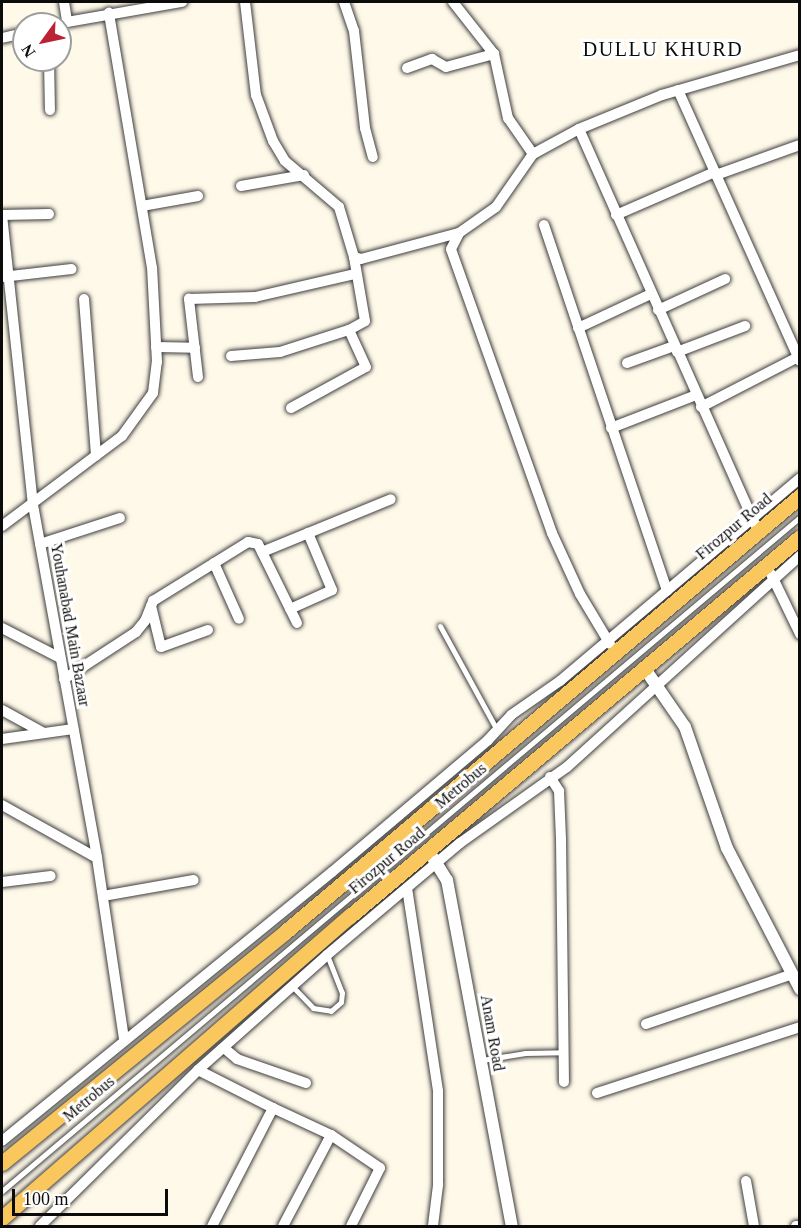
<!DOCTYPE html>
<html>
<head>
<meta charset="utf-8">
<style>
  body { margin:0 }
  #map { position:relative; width:801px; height:1228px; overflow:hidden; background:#fff9e9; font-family:"Times New Roman",serif }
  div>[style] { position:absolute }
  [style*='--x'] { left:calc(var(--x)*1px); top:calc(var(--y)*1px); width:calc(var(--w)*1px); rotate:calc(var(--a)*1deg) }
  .roads { filter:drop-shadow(0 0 2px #3e3e3e) drop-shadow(0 0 2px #3e3e3e) }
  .service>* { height:5px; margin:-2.5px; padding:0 2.5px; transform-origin:2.5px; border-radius:2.5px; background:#fff }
  .minor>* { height:10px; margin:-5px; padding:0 5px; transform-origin:5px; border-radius:5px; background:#fff }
  .tertiary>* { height:12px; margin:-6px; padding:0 6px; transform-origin:6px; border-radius:6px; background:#fff }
  .primary>* { height:15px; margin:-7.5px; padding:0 7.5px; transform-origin:7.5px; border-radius:7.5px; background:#fac75e }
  span { translate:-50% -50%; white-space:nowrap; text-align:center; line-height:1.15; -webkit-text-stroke:6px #fff; paint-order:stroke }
  .street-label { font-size:16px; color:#0b0b0b }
  .quarter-label { font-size:20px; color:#0b0b0b; letter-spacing:1.5px }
  .frame { position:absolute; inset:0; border:3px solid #0b0b0b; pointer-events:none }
  .north { position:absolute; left:12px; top:12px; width:60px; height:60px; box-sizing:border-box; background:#fff; border:2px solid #9d9d9d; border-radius:50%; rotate:237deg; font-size:16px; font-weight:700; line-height:24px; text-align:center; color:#0b0b0b }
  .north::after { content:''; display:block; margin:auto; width:21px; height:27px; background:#bc2236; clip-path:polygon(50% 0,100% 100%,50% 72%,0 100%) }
  .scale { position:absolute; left:12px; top:1189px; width:156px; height:27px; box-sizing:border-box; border:3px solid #0b0b0b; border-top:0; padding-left:8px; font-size:18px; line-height:21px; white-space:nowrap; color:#0b0b0b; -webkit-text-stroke:4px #fff; paint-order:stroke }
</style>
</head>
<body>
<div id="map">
  <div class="roads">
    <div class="service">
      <div style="--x:440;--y:626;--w:119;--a:61.3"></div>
      <div style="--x:292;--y:986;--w:30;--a:46"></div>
      <div style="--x:313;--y:1008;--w:18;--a:9"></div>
      <div style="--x:331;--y:1011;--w:13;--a:-42"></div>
      <div style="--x:341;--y:1002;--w:9;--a:-84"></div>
      <div style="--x:342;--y:993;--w:41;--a:-111.5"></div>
      <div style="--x:482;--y:1060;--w:44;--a:-9.2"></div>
      <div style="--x:525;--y:1053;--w:39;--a:-1"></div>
      <div style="--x:2;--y:1191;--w:1045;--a:-40.18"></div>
    </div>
    <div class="minor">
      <div style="--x:64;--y:2;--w:20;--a:81"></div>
      <div style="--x:67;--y:22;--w:117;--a:-9.9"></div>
      <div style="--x:245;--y:2;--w:94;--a:83.3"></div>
      <div style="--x:256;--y:95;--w:49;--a:69.7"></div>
      <div style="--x:273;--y:141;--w:23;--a:59"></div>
      <div style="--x:285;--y:161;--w:71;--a:40.4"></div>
      <div style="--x:339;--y:207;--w:52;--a:73.3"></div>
      <div style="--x:354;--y:257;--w:7;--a:16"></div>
      <div style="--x:361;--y:259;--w:101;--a:-14.9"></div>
      <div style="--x:344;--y:2;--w:31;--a:71"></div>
      <div style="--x:354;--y:31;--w:98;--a:83.5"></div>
      <div style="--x:365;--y:128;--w:30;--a:75"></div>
      <div style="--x:453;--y:2;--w:66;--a:51.7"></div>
      <div style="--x:494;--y:54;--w:66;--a:77.7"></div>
      <div style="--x:508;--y:118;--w:44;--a:55.2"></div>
      <div style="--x:2;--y:38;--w:23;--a:-13"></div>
      <div style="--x:49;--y:60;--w:50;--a:88.9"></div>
      <div style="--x:407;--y:68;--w:27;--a:-20"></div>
      <div style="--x:432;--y:59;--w:16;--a:30"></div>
      <div style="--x:446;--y:67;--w:50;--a:-15.2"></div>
      <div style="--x:678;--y:90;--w:297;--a:65.8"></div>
      <div style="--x:579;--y:129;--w:433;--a:66"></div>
      <div style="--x:716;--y:175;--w:89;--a:-19.7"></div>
      <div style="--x:241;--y:186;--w:64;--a:-9.9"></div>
      <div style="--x:142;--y:206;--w:57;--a:-10.1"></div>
      <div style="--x:2;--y:215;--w:292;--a:83.9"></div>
      <div style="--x:33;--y:505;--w:359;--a:79.7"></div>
      <div style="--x:97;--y:858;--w:183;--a:81.5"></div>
      <div style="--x:2;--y:215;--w:47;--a:-1.2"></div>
      <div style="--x:616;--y:215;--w:108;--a:-23.5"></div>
      <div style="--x:544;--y:225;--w:386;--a:71.4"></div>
      <div style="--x:2;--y:277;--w:70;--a:-6.5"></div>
      <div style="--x:84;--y:299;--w:157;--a:85.6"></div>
      <div style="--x:658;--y:310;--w:74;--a:-24.8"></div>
      <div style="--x:578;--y:328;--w:81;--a:-25"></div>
      <div style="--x:156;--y:347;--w:39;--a:1"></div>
      <div style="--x:677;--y:352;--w:73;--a:-20.9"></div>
      <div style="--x:231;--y:356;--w:49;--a:-4.7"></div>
      <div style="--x:280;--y:352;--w:72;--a:-17.7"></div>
      <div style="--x:349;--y:330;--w:18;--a:-29"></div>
      <div style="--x:365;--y:321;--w:65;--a:-99.8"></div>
      <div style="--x:627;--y:363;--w:50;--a:-19.9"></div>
      <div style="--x:198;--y:377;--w:79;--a:-96.6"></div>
      <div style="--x:189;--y:299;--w:66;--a:-1.7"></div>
      <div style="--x:255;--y:297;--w:103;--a:-13"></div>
      <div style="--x:701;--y:407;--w:109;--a:-27.3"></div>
      <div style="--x:291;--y:408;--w:85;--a:-28.7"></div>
      <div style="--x:366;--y:367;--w:41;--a:-114.7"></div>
      <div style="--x:611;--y:428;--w:91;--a:-21.2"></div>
      <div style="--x:2;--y:526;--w:150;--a:-36.9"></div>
      <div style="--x:122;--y:436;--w:53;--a:-54.2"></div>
      <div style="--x:153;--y:393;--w:31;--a:-83"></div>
      <div style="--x:157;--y:362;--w:94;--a:-93"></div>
      <div style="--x:152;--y:268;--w:259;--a:-99.6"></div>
      <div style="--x:40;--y:544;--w:84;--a:-18"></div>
      <div style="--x:262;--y:552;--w:139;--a:-22.3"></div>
      <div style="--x:214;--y:563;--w:61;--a:65.9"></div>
      <div style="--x:771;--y:574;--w:67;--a:64.2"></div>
      <div style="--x:151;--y:606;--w:42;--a:76.3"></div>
      <div style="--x:161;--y:647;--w:50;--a:-19.9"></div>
      <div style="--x:290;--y:609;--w:46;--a:-24.3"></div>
      <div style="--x:332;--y:590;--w:62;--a:-112.8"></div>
      <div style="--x:2;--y:628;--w:65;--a:27.3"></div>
      <div style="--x:610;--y:644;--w:58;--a:-121"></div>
      <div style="--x:580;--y:594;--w:67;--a:-114.7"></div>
      <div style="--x:552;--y:533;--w:301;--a:-109.6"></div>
      <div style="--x:451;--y:249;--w:18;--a:-63"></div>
      <div style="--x:459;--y:233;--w:45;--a:-35.1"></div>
      <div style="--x:496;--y:207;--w:65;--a:-55.1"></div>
      <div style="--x:533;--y:154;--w:52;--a:-28.5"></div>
      <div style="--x:579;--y:129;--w:90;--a:-22.3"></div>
      <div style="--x:662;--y:95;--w:144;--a:-16.2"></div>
      <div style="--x:64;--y:679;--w:86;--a:-33.1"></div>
      <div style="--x:136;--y:632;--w:14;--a:-51"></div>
      <div style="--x:145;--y:621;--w:22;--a:-68"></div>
      <div style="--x:153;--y:601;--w:112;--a:-31.8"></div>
      <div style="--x:248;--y:542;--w:10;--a:11"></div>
      <div style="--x:258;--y:544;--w:88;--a:63.7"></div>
      <div style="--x:2;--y:710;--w:48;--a:28.7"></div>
      <div style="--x:2;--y:739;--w:72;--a:-8"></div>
      <div style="--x:550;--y:777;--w:17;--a:57"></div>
      <div style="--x:559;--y:791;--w:48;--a:87.6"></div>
      <div style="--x:561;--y:839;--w:243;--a:89.3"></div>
      <div style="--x:2;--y:805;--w:109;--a:29.2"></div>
      <div style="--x:2;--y:882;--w:49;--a:-7"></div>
      <div style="--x:407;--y:888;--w:205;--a:81.3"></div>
      <div style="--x:438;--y:1091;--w:94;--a:90"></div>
      <div style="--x:438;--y:1185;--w:41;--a:97"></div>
      <div style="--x:103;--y:896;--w:92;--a:-10"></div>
      <div style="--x:646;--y:1024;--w:155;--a:-18.8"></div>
      <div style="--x:224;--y:1048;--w:17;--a:40"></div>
      <div style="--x:237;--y:1059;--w:73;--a:19.2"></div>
      <div style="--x:198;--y:1070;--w:84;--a:26.9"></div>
      <div style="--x:273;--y:1108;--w:133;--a:117.3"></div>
      <div style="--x:597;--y:1093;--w:213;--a:-18"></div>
      <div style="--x:273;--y:1108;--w:64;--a:25"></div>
      <div style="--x:331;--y:1135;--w:103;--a:117.8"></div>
      <div style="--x:331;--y:1135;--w:59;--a:34"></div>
      <div style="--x:380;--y:1168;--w:65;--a:116.6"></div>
      <div style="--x:2;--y:1141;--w:426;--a:-39.2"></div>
      <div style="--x:332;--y:872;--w:204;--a:-40.2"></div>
      <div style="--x:488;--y:740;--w:34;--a:-47"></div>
      <div style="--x:511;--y:715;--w:60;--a:-34.8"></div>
      <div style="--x:560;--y:681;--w:314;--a:-40.2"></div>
      <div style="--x:746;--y:1181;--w:46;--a:79.9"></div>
      <div style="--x:40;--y:1226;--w:222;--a:-44.6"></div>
      <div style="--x:198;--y:1070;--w:173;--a:-41.7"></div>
      <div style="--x:327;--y:955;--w:174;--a:-40.1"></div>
      <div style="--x:460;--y:843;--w:131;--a:-35.4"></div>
      <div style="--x:567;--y:767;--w:314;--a:-42.2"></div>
      <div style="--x:796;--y:1226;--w:4;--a:0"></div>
    </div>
    <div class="tertiary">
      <div style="--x:645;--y:669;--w:70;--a:55.4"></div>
      <div style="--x:685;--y:727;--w:128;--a:70.9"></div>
      <div style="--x:727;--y:848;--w:159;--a:62.6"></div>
      <div style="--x:428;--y:850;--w:36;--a:58"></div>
      <div style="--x:447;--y:880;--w:352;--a:79.4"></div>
    </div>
    <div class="primary">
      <div style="--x:2;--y:1163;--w:365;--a:-39.2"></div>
      <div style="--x:285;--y:932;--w:675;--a:-40.25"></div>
      <div style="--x:2;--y:1218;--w:461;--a:-41"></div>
      <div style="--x:350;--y:916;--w:588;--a:-40.1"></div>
    </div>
  </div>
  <div class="street-label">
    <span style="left:734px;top:527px;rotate:-40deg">Firozpur Road</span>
    <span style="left:70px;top:625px;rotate:80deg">Youhanabad Main Bazaar</span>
    <span style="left:461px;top:786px;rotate:-40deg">Metrobus</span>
    <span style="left:387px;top:861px;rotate:-40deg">Firozpur Road</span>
    <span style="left:492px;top:1033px;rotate:80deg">Anam Road</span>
    <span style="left:89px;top:1099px;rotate:-40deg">Metrobus</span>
  </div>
  <div class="quarter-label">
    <span style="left:663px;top:49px">DULLU KHURD</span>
  </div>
  <div class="frame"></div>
  <div class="north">N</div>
  <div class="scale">100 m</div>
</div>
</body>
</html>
